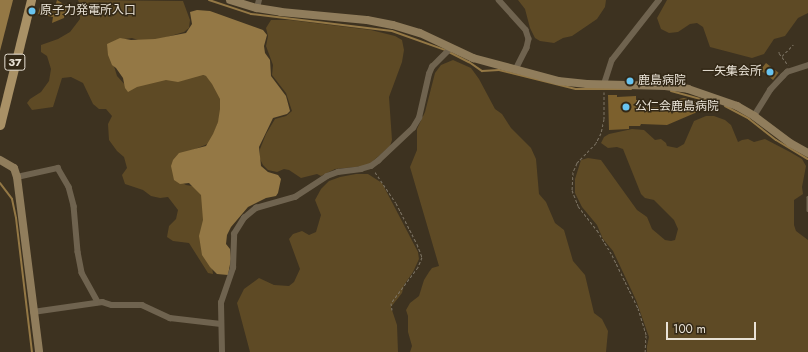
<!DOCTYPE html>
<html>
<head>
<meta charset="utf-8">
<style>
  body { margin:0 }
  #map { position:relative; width:808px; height:352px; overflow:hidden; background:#3d3220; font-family:Jost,"Noto Sans JP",sans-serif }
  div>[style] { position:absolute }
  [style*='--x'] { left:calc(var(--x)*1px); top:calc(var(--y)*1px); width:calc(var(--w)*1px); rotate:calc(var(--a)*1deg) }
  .green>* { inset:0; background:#5e4a25 }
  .water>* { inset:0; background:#947845 }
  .stream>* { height:2px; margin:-1px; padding:0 1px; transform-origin:1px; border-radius:1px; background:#947845 }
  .building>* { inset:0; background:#7c602d; transform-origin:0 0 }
  .path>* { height:1px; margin-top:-0.5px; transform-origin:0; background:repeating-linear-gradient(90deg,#7d7464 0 3px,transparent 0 5px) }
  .lane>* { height:2.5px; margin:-1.25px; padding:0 1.25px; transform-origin:1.25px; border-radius:1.25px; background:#6f634f }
  .street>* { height:5.5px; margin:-2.75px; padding:0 2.75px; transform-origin:2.75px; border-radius:2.75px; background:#6f634f }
  .secondary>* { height:8px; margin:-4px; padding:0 4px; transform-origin:4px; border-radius:4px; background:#907d5c }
  .primary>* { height:9px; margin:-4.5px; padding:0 4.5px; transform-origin:4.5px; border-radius:4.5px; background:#a99166 }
  .dots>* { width:11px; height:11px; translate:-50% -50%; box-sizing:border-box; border:2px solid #332816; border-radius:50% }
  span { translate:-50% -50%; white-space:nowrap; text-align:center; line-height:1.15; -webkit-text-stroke:3px #332816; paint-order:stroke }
  .shield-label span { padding:1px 3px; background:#332816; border:1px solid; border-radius:3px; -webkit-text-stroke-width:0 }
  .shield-label { font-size:11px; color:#e9e2d6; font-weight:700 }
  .poi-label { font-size:12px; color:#e9e2d6 }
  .left { translate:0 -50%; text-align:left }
  .right { translate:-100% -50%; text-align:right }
  .scale { position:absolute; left:666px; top:322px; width:90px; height:18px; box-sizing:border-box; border:2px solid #e9e2d6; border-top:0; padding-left:5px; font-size:12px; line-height:14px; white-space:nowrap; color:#e9e2d6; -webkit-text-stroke:3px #332816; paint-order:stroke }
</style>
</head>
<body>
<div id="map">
  <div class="green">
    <div style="clip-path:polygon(78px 0,183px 1px,190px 20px,189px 28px,184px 32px,157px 40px,141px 41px,132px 38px,118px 40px,110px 53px,117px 76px,127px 87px,196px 73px,209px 77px,222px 101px,221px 115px,210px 143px,183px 154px,178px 180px,186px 185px,198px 187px,203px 196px,213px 274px,208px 273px,189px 243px,173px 241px,167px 237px,169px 226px,176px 219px,178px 210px,168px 197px,160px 198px,151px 196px,143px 190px,125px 184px,122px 175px,127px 168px,124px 157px,117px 151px,109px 140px,108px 124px,112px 116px,106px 109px,99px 109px,93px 104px,83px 83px,71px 77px,62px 78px,53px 107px,32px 110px,27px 103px,30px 99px,41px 92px,49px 81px,51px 69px,47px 56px,41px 52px,41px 45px,58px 39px,70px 32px,80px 19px,80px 5px)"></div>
    <div style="clip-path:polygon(518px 0,606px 0,605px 7px,597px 19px,572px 36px,563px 38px,554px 43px,540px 41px,535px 38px,530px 28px,525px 9px)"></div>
    <div style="clip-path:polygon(667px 0,808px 0,808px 13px,798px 18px,785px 36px,774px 39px,764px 54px,752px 58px,710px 47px,703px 27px,697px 23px,690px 24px,678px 32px,669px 33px,661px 29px,657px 18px)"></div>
    <div style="clip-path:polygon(271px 20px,290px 20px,371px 30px,395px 36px,402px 40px,404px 50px,402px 62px,389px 97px,392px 140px,390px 146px,372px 162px,365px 166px,335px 169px,321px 176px,317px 174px,301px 178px,289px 170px,284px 169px,277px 172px,268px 170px,263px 165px,260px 159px,260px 149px,266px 134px,275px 119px,286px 116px,292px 111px,286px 93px,272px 75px,273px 65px,266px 46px,268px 36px,266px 28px)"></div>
    <div style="clip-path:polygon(453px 60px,471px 68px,479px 79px,495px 109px,502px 114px,511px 128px,531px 148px,536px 159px,539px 194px,546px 202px,555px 223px,564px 230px,573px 261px,585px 275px,594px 313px,602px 319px,608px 331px,606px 352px,410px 352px,412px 346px,408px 332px,408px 316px,406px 310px,410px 303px,419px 296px,424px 280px,429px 272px,432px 268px,439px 266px,410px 167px,417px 150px,417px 129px,425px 112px,435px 73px,441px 65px)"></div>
    <div style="clip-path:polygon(706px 116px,714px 116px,725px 120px,731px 125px,738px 142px,742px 140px,748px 139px,754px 142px,765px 139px,790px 152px,802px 159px,806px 166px,802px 187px,803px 194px,794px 200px,794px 225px,796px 231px,808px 240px,808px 352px,647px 352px,647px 346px,649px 337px,636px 300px,613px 251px,603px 239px,597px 225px,582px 207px,575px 193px,575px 179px,581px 160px,588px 158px,601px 160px,637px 210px,647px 217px,652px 229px,665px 240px,671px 241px,675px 240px,678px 229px,674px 220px,654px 200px,645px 198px,641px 194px,623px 149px,617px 147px,608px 148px,601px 143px,604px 137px,609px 134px,632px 129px,644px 130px,655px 140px,661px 139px,666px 143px,667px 146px,677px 148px,684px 144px,694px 121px)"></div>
    <div style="clip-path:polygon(356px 174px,368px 174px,382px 183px,418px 252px,419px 259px,413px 272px,404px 285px,402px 293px,391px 307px,397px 325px,398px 352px,250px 352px,237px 303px,244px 289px,259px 278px,274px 285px,289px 286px,294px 282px,300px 269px,289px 239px,293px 234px,302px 231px,309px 235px,316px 232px,321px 215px,315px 200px,321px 189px,329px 181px,340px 177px)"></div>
  </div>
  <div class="water">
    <div style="clip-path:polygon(0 0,13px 0,0 51px)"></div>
    <div style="clip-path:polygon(197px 10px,210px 11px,263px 30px,267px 35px,264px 46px,265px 53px,270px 60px,271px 76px,286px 96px,290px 111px,287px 114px,273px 118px,259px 147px,261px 166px,268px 172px,278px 175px,281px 179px,278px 193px,276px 196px,266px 198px,248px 207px,231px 227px,227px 235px,226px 244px,230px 249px,231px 259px,228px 275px,217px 274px,210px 267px,202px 255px,199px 236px,203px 220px,201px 195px,189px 183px,180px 184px,174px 180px,171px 166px,173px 160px,179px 153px,206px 146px,213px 134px,218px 122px,220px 109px,220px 99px,212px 84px,206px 76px,203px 75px,178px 82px,166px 80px,137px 87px,128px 92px,125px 88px,123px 78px,116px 68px,112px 65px,108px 55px,107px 44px,120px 38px,131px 40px,155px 39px,186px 33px,192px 24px,190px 12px)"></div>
  </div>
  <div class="stream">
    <div style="--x:209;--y:0;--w:44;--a:18.4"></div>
    <div style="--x:251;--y:14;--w:142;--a:6.9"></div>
    <div style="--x:392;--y:31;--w:56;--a:19.7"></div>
    <div style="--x:445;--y:50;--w:27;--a:27"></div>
    <div style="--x:469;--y:62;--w:16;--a:35"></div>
    <div style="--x:482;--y:71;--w:17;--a:-3"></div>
    <div style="--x:499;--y:70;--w:79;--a:13.9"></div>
    <div style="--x:576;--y:89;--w:55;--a:0"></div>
    <div style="--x:671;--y:91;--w:50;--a:15.2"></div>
    <div style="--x:725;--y:106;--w:27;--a:28"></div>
    <div style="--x:749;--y:119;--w:34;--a:38"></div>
    <div style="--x:776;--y:140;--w:37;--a:31"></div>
    <div style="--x:0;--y:183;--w:20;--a:53"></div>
    <div style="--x:12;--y:199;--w:19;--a:78"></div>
    <div style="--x:16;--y:218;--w:135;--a:83.2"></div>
  </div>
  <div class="building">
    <div style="clip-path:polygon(57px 0,67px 6px,64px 18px,52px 23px,53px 17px,38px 14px,40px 7px,54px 10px)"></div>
    <div style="left:766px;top:63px;width:16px;height:9px;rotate:38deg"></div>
    <div style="clip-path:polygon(608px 95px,617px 95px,617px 97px,636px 96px,636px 100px,640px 100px,641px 107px,665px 107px,675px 100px,684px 98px,700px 103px,702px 110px,667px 125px,641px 124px,640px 126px,629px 126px,629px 129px,609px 130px)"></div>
  </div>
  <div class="path">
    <div style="--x:779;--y:51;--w:2;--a:90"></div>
    <div style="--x:779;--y:53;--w:15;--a:53"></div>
    <div style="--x:782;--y:56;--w:16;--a:-45"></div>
    <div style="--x:604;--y:92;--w:27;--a:90"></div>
    <div style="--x:604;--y:119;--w:14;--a:102"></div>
    <div style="--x:601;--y:133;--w:11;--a:117"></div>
    <div style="--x:596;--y:143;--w:28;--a:134"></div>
    <div style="--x:577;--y:163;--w:10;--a:114"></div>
    <div style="--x:573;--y:172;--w:18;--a:93"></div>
    <div style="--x:572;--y:190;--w:17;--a:69"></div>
    <div style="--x:578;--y:206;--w:31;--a:52"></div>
    <div style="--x:597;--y:230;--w:29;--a:59"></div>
    <div style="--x:612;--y:255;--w:59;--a:63.9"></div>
    <div style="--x:638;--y:308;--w:28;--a:73"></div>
    <div style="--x:646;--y:335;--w:17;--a:93"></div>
    <div style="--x:375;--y:172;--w:37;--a:56"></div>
    <div style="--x:396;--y:203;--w:46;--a:62.9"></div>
    <div style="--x:417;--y:244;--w:14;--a:69"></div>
    <div style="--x:422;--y:257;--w:11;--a:112"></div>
    <div style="--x:418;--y:267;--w:45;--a:126.9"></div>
    <div style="--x:391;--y:303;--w:7;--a:82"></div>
  </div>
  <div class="lane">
    <div style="--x:808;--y:197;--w:13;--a:90"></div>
  </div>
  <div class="street">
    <div style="--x:499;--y:0;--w:40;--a:48"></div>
    <div style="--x:526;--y:30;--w:9;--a:72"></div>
    <div style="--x:529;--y:39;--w:9;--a:103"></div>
    <div style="--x:527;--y:48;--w:25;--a:117"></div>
    <div style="--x:257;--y:8;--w:8;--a:-76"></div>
    <div style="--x:604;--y:84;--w:25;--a:-72"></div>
    <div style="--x:612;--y:60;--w:76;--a:-51.9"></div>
    <div style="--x:754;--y:116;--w:31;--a:-58"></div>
    <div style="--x:770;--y:90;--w:19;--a:-47"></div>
    <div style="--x:783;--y:76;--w:6;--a:-45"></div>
    <div style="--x:787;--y:72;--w:22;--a:-18"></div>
    <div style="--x:17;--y:177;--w:42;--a:-12.4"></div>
    <div style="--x:58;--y:168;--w:22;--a:60"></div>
    <div style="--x:69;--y:187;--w:20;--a:75"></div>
    <div style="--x:74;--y:206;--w:46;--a:85"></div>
    <div style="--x:78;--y:252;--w:21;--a:79"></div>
    <div style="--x:82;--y:273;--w:33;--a:61"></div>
    <div style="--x:33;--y:312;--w:70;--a:-8.2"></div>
    <div style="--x:102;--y:302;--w:10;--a:17"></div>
    <div style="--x:112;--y:305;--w:30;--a:0"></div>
    <div style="--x:142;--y:305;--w:31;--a:25"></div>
    <div style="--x:170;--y:318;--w:51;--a:6.7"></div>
    <div style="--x:222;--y:352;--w:49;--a:-91.2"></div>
    <div style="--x:221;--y:303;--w:37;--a:-71"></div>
    <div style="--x:233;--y:268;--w:34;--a:-88"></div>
    <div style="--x:234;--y:234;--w:19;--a:-58"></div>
    <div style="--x:244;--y:218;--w:16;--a:-40"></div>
    <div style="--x:256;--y:208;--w:41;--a:-15.8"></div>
    <div style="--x:295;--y:197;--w:38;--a:-33"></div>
    <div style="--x:327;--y:176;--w:12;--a:-20"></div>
    <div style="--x:338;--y:172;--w:23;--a:-7"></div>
    <div style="--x:361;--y:169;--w:10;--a:-17"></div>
    <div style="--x:371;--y:166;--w:9;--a:-36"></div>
    <div style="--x:378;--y:161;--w:48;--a:-43.3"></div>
    <div style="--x:413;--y:128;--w:12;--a:-59"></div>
    <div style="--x:419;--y:118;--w:45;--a:-77.2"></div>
    <div style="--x:429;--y:74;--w:8;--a:-67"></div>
    <div style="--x:432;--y:67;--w:27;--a:-45"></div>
  </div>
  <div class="secondary">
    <div style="--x:230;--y:0;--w:28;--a:17"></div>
    <div style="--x:257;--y:8;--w:24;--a:9"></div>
    <div style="--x:281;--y:12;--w:86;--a:5.3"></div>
    <div style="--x:367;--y:20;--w:26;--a:11"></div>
    <div style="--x:393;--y:25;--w:28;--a:17"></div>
    <div style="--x:420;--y:33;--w:59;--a:25.3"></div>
    <div style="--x:473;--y:58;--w:88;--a:15.1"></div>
    <div style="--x:558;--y:81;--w:29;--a:6"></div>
    <div style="--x:587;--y:84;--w:78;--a:1.5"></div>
    <div style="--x:665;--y:86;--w:23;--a:7"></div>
    <div style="--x:688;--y:89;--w:52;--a:19.1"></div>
    <div style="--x:737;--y:106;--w:20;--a:30"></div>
    <div style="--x:754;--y:116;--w:45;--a:36.9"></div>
    <div style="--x:790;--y:143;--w:21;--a:29"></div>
    <div style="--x:0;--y:160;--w:16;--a:30"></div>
    <div style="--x:14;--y:168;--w:9;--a:72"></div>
    <div style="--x:17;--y:177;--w:176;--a:82.8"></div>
  </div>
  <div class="primary">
    <div style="--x:0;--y:125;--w:129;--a:-76.1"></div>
  </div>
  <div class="dots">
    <div style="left:32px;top:11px;background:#68c4f0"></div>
    <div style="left:770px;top:72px;background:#68c4f0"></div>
    <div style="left:630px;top:81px;background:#68c4f0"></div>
    <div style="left:626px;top:107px;background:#68c4f0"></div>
  </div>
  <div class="shield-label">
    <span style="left:15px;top:62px">37</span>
  </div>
  <div class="poi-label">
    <span class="left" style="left:40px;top:11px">原子力発電所入口</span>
    <span class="right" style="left:762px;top:72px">一矢集会所</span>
    <span class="left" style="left:638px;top:81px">鹿島病院</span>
    <span class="left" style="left:635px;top:107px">公仁会鹿島病院</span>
  </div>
  <div class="scale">100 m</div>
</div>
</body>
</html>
